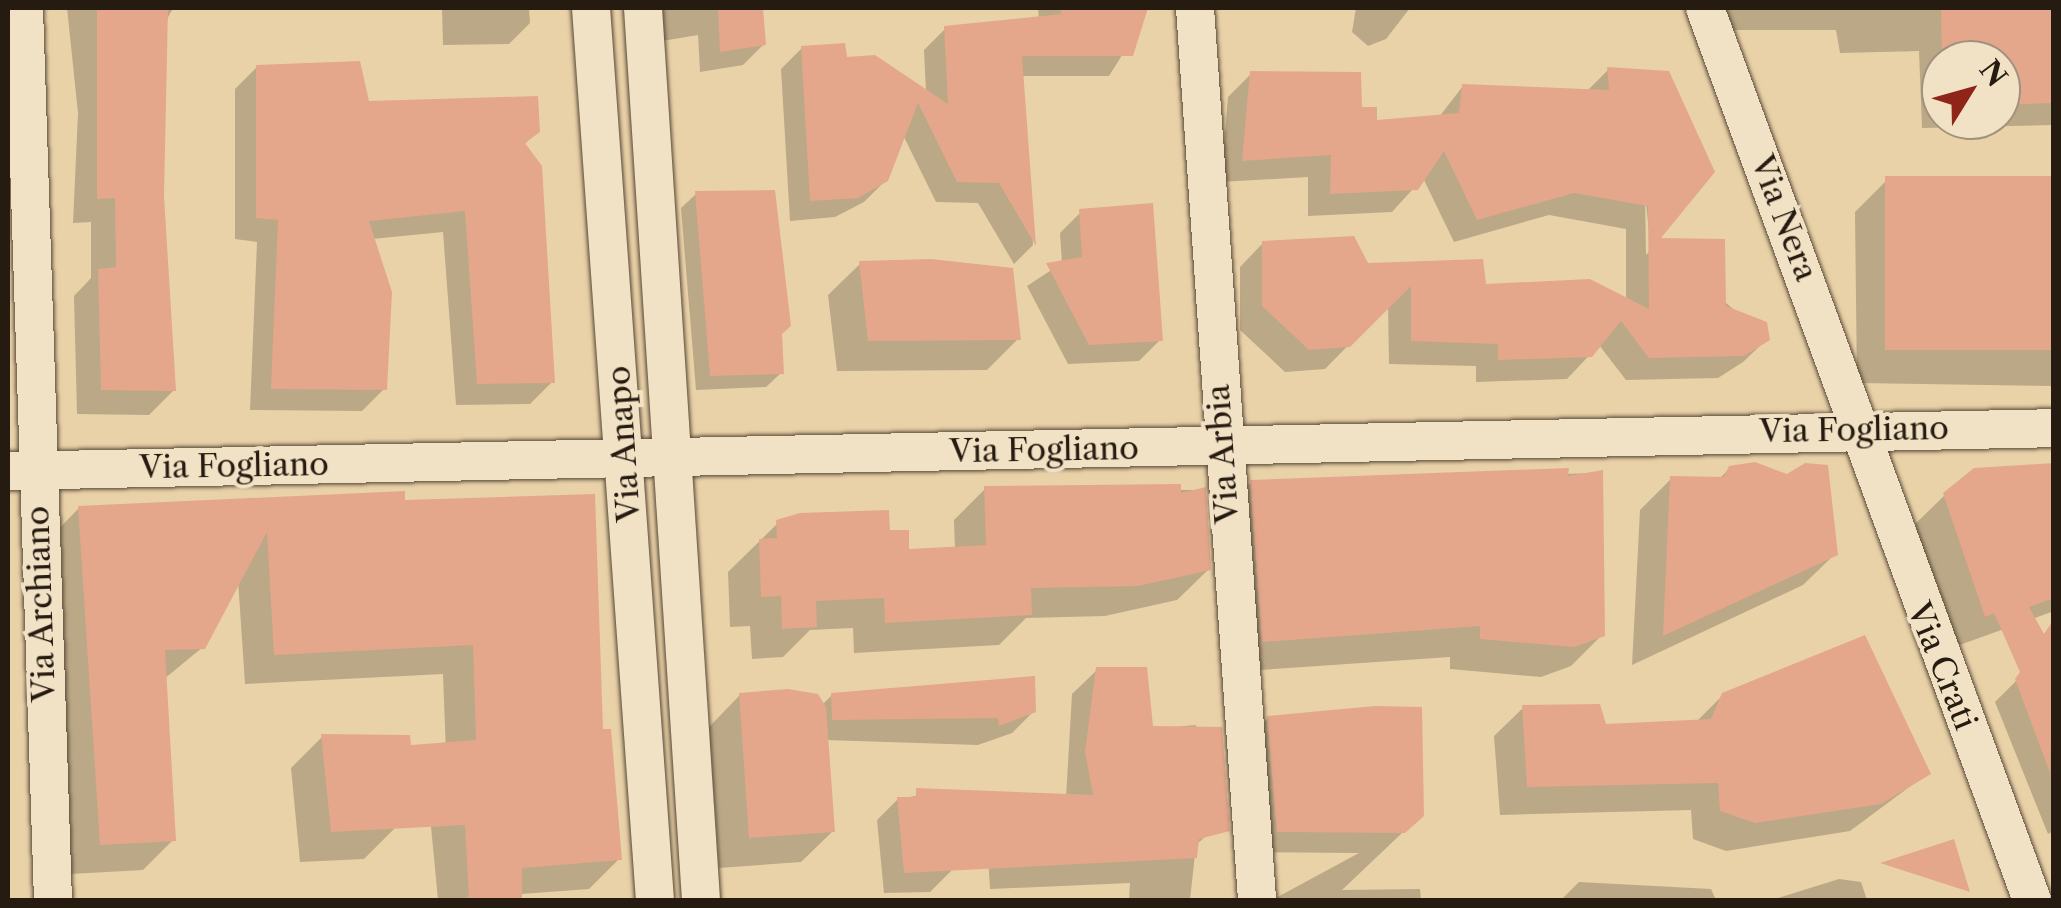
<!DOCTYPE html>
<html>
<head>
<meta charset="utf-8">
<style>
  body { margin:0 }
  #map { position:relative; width:2061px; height:908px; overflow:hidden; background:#ead2a8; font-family:"Libre Caslon Text",serif }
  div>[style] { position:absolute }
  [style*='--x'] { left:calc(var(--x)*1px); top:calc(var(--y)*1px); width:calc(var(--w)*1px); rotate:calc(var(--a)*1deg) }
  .shadow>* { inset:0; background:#0003 }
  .building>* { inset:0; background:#e4a78b; transform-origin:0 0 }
  .roads { filter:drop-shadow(0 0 2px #574937) drop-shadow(0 0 2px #574937) }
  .minor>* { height:38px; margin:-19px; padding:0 19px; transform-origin:19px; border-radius:19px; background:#f1e2c6 }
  span { translate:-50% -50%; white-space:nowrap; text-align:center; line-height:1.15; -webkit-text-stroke:8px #f1e2c6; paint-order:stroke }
  .street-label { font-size:32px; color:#261b11 }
  .frame { position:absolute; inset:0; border:10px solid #261b11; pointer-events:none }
  .north { position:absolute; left:1921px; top:40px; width:100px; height:100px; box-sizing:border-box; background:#f1e2c6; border:2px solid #a0927e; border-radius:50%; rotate:53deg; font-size:28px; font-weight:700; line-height:40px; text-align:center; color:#261b11 }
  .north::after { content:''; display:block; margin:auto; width:35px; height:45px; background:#8f2418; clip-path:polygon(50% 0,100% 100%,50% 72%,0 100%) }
</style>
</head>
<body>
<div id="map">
  <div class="shadow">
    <div style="clip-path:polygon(67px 8px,173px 8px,165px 23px,162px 196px,174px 390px,149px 415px,77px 414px,74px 296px,91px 278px,91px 222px,73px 223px,78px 113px)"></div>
    <div style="clip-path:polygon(442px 8px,529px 8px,530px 23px,509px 44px,443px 45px)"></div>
    <div style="clip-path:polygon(659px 8px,760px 8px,764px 44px,743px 65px,700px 72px,698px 35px,662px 41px)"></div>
    <div style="clip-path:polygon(1038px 8px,1139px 8px,1141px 25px,1109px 76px,1021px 76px,1033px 245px,1014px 264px,978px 203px,936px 202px,903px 135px,886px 180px,864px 202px,835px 217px,790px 221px,781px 69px,802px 48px,926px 92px,924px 50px,945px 29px,1039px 19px)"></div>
    <div style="clip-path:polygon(1356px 8px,1410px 8px,1386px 39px,1368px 46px,1352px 32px)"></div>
    <div style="clip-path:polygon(evenodd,1721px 8px,2054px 8px,2054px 125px,1922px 128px,1919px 51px,1840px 53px,1836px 30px,1724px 30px,1721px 8px,1941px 60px,2001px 60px,2001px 120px,1941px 120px,1941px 60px)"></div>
    <div style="clip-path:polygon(257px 67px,367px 104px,537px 131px,524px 145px,552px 382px,530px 404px,456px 405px,443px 232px,372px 239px,384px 389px,362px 411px,250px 410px,257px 242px,235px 239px,235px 89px)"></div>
    <div style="clip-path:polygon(evenodd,1608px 70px,1668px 73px,1656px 241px,1767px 339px,1743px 362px,1718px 378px,1626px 380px,1599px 345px,1567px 379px,1476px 382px,1476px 366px,1389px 364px,1388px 305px,1325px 369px,1285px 372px,1240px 330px,1240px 267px,1263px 243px,1484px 286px,1626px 301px,1626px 229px,1549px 215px,1454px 242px,1423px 178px,1392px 212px,1308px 216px,1308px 177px,1221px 182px,1228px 97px,1251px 74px,1375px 123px,1439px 117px,1463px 86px,1586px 92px,1608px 70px,1645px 194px,1651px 250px,1646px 255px,1645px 194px)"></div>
    <div style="clip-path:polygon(2054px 176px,2054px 386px,1857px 383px,1855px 212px,1886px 181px)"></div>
    <div style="clip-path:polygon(696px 194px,779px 334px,781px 373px,766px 387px,696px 390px,681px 208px)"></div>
    <div style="clip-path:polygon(1081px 212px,1160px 340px,1139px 361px,1068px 364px,1027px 286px,1062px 263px,1060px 233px)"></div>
    <div style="clip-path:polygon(860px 264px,1018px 339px,987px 370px,837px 371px,828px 295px)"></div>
    <div style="clip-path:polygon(2054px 465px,2054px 611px,1954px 647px,1913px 526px,1945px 495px)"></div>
    <div style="clip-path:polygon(1730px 468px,1835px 554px,1803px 585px,1632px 665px,1640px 510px,1671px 479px,1719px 479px)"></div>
    <div style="clip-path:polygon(1600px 473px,1602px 635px,1571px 666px,1541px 677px,1450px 669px,1450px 657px,1231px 672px,1220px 513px,1251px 482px)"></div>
    <div style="clip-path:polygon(985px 489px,1203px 490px,1209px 569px,1177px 600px,1105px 616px,1026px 618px,999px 645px,854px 653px,853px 628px,810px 630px,783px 657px,752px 659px,750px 626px,730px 627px,728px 572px,778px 523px,888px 533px,907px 552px,955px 549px,954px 520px)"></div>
    <div style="clip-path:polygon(403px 502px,619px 859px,589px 889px,438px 900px,426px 774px,446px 754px,443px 674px,245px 684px,238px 580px,203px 647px,164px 679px,173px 840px,143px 870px,70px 874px,49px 539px,79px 508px)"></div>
    <div style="clip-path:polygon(2054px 669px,2054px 831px,2048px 834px,1995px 702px,2016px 681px)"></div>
    <div style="clip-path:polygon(1097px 670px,1151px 729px,1196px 725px,1206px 836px,1196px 845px,1190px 900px,1129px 900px,1130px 883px,990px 889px,986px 822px,1066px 798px,1072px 694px)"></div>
    <div style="clip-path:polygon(740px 695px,822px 705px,832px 695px,1034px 711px,1012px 733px,978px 745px,826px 740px,833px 831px,801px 862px,719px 868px,709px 727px)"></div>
    <div style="clip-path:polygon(1723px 695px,1928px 773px,1850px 831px,1726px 851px,1693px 839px,1691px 810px,1500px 815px,1494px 736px,1523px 708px,1604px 727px,1696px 722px)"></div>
    <div style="clip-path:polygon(1268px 718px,1421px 815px,1342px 890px,1420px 889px,1421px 900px,1272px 900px,1359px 853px,1257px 852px,1247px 739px)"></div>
    <div style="clip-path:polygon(322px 737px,396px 827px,364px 859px,300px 862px,291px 768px)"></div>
    <div style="clip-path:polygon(950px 790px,951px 871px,930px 892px,884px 893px,877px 820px,898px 799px)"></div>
    <div style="clip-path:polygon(1839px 879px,1861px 882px,1867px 900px,1772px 900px)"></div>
    <div style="clip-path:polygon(1579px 882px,1711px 889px,1716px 900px,1561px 900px)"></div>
  </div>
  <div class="building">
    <div style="clip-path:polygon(97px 8px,168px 8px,164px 196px,176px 391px,101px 390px,98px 269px,116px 267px,115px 198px,97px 199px)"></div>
    <div style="clip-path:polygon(718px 8px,763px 8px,766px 45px,720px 52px)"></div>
    <div style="clip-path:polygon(1059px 8px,1148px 8px,1133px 56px,1022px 56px,1036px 246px,999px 183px,957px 182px,918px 103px,888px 181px,858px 198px,810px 201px,801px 46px,845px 43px,847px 57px,875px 55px,948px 104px,944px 26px,1062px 14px)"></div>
    <div style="clip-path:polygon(1941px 8px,2054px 8px,2054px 103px,2001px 105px,2001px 60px,1942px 60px)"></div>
    <div style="clip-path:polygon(360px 61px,369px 101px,538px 96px,540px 132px,525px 143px,542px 166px,555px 383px,477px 384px,465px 211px,369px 221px,392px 292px,387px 390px,271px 389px,278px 220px,256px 218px,256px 65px)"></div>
    <div style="clip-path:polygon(1607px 67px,1669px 71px,1715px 172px,1661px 238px,1725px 239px,1726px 306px,1767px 322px,1770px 340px,1744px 356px,1649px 358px,1621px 321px,1592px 357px,1498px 360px,1498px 344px,1411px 341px,1411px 286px,1350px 347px,1309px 350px,1262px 306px,1262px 241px,1354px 236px,1368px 263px,1483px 259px,1486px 284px,1590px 279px,1649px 309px,1648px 206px,1574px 193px,1477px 220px,1444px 151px,1418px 190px,1330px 194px,1331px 155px,1242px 161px,1250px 71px,1361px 72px,1362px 107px,1377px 107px,1377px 120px,1459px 113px,1462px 84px,1609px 90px)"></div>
    <div style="left:2054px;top:176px;width:174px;height:169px;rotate:90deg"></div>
    <div style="clip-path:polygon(775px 190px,791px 326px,782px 334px,784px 374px,710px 376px,695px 191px)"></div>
    <div style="clip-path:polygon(1153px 203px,1163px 341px,1089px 345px,1046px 263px,1082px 257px,1079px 209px)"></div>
    <div style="clip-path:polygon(931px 259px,1013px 268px,1021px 340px,868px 341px,859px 261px)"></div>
    <div style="clip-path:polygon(1755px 462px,1787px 474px,1805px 463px,1828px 465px,1838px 555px,1663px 636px,1670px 476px,1724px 477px,1729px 466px)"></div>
    <div style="clip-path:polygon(2054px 463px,2054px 598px,2029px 607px,2044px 634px,2054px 619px,2050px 773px,2015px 679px,2020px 672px,1994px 613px,1985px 617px,1943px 493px,1974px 468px)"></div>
    <div style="clip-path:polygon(1569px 468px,1568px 476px,1603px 470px,1605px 636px,1574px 647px,1480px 639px,1480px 626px,1262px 642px,1250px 480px)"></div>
    <div style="clip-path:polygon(1181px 484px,1181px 493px,1206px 487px,1211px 570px,1138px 586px,1031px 588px,1032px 615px,885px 623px,884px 598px,816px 601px,817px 627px,782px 629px,781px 596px,761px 597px,759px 539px,777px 538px,776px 520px,800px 513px,889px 510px,890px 530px,909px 530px,909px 549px,986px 545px,984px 486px)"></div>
    <div style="clip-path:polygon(405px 491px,405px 500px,595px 494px,603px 729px,611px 729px,622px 860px,522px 868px,522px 900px,469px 900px,465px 825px,331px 832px,321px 734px,410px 735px,411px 745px,476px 740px,473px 645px,274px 655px,267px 532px,205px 649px,165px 650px,176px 841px,100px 845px,78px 506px)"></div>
    <div style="clip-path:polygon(1865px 635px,1931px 774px,1881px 804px,1755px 823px,1720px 811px,1718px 783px,1527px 787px,1522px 705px,1600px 704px,1606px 724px,1711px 719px,1722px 693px)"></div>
    <div style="clip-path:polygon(1096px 667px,1147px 667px,1153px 726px,1222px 727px,1230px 831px,1199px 839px,1197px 858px,904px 873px,897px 797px,916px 797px,916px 788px,1093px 795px,1085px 752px)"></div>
    <div style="clip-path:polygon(1035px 676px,1036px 712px,999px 726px,998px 718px,832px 720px,831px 693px)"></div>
    <div style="clip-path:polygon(788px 689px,818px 694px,826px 707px,835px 832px,749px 838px,739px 693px)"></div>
    <div style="clip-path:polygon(1375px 706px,1422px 707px,1424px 816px,1405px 833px,1277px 832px,1267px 716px)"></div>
    <div style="clip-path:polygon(1954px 839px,1970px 892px,1880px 863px)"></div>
  </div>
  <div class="roads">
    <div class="minor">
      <div style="--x:24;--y:8;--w:892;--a:88.14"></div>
      <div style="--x:591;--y:8;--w:894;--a:85.9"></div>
      <div style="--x:643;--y:8;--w:894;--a:86.28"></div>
      <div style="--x:1195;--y:8;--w:894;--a:86.02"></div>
      <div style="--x:1705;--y:8;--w:950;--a:69.87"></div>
      <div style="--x:8;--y:471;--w:2046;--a:-1.2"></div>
    </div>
  </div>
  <div class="street-label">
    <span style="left:1784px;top:218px;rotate:69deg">Via Nera</span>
    <span style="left:1854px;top:430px;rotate:-1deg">Via Fogliano</span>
    <span style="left:624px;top:444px;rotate:-94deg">Via Anapo</span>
    <span style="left:1044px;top:450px;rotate:-1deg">Via Fogliano</span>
    <span style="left:1223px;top:454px;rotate:-94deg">Via Arbia</span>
    <span style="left:234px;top:466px;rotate:-1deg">Via Fogliano</span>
    <span style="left:41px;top:604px;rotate:-92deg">Via Archiano</span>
    <span style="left:1942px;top:666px;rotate:68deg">Via Crati</span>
  </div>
  <div class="frame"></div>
  <div class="north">N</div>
</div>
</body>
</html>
